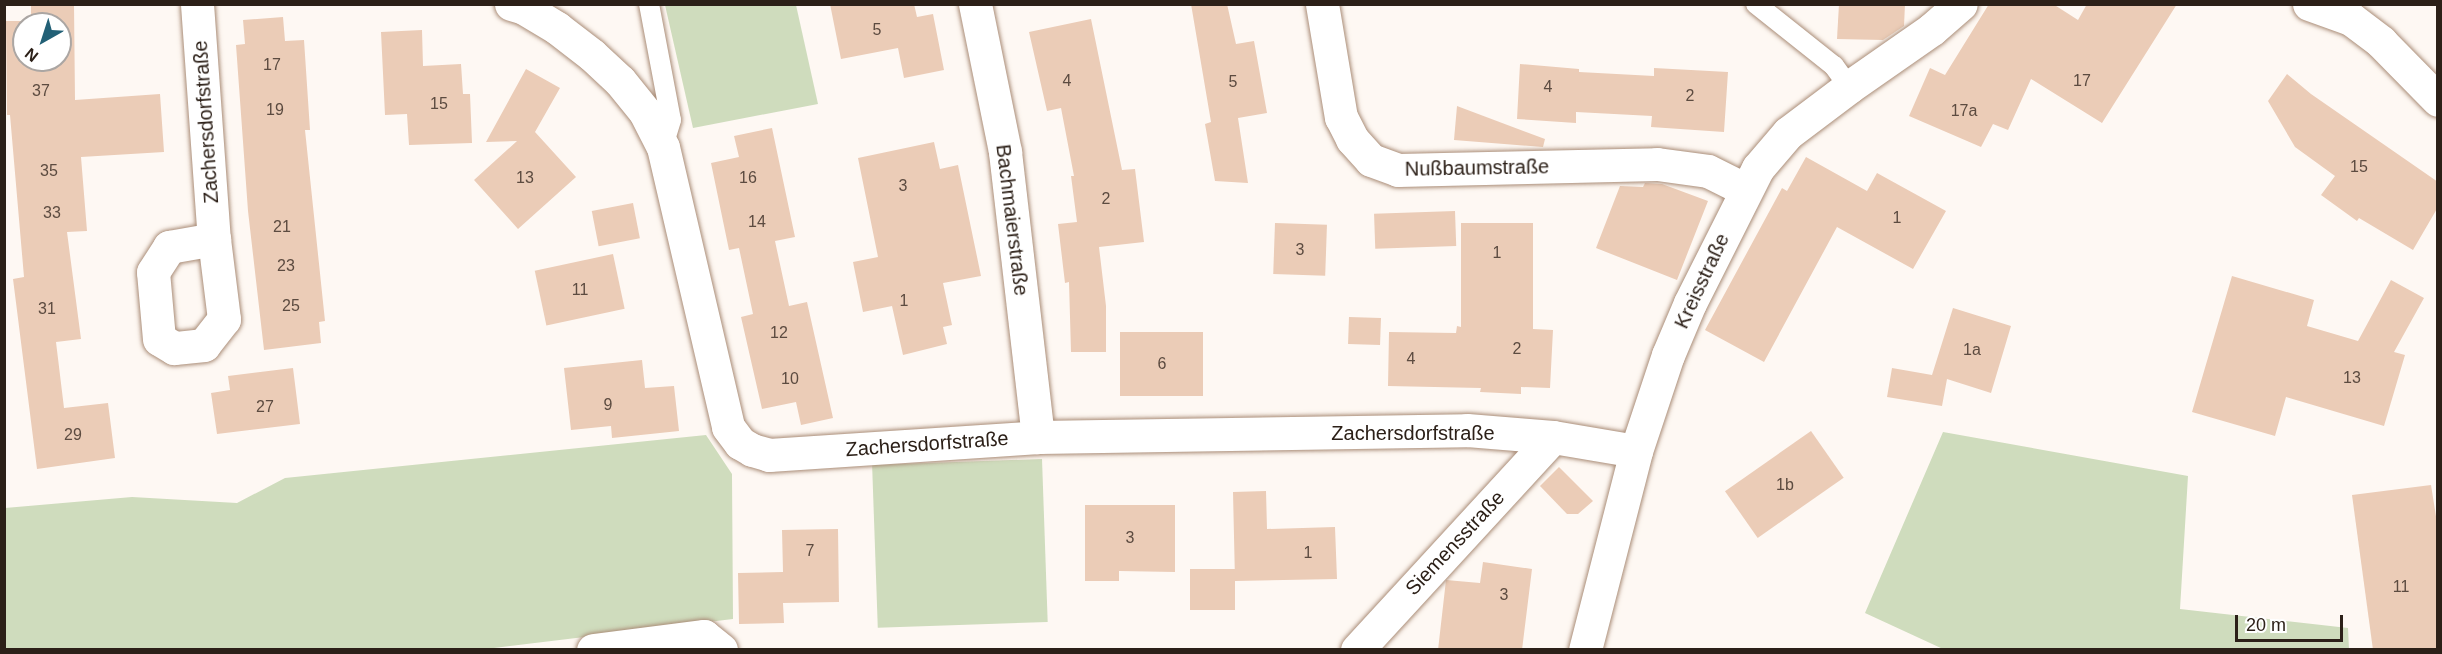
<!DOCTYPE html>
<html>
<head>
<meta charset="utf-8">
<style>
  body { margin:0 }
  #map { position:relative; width:2442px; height:654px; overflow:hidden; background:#fef8f3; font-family:Arial,sans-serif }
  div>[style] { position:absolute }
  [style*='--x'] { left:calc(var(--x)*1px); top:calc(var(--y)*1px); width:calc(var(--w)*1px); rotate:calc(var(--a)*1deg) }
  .green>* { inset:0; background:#cfdcbd; transform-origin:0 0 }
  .building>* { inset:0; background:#ebccb7; transform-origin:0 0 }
  .roads { filter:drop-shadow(0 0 2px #aa8d78) drop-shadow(0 0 2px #aa8d78) }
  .service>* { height:20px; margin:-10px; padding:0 10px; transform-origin:10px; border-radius:10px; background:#fff }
  .minor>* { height:33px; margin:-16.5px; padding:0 16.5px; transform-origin:16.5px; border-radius:16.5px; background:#fff }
  .tertiary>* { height:33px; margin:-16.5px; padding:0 16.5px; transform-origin:16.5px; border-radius:16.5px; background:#fff }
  span { translate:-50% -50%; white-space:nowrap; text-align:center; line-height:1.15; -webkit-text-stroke:4.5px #fff; paint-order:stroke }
  .number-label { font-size:16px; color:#5c4b40 }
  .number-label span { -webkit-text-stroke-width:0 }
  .street-label { font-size:20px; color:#2c2018 }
  .frame { position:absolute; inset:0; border:6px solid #2c2018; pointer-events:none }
  .north { position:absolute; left:12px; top:12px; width:60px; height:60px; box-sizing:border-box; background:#fff; border:2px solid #aba6a3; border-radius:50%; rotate:219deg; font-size:16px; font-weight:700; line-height:24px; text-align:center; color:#2c2018 }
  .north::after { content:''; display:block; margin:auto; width:21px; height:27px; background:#226076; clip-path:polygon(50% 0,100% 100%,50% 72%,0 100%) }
  .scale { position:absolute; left:2235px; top:615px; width:108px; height:27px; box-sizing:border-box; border:3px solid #2c2018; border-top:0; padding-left:8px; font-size:18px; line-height:21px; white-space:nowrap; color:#2c2018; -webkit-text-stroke:4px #fff; paint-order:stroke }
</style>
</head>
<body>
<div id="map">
  <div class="green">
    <div style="clip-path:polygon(665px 5px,796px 5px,818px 104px,693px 128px)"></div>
    <div style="clip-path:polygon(1943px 432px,2188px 476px,2180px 609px,2348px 628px,2349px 649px,1943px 649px,1865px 613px)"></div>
    <div style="clip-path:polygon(706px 435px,732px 474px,733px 619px,478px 650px,5px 650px,5px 508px,132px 497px,237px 503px,285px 478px)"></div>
    <div style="left:1042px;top:459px;width:163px;height:170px;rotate:88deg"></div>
  </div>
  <div class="building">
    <div style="clip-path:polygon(evenodd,31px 4px,74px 4px,75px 100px,160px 94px,164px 152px,81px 157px,87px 231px,67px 232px,81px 339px,56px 342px,64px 408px,108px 403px,115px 458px,37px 469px,13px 279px,24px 277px,10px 115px,7px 115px,6px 21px,31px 21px,31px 4px,24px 24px,60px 24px,60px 60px,24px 60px,24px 24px)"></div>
    <div style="clip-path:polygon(830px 4px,914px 4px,917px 17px,933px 14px,944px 70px,904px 78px,898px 48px,841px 59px)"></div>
    <div style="clip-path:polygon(1191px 4px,1227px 4px,1236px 44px,1254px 41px,1267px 113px,1238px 118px,1248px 183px,1215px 181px,1205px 124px,1211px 122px)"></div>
    <div style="clip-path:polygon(1839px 4px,1905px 4px,1904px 26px,1883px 40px,1837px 39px)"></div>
    <div style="clip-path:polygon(1989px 4px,2053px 4px,2078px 20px,2087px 4px,2177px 4px,2102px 123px,2031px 79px,2008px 130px,1993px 124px,1981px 147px,1909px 116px,1930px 68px,1945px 75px)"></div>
    <div style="clip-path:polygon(283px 17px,285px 41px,304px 40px,310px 130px,305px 130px,325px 321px,319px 322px,321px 343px,264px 350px,248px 211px,236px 45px,245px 44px,243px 20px)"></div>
    <div style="clip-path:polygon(1091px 19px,1122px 170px,1135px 169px,1144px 242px,1099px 247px,1106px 306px,1106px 352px,1071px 352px,1069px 282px,1065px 283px,1058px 224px,1077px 222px,1071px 176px,1074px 176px,1061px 108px,1047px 111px,1029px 32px)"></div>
    <div style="clip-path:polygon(422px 30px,423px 66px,461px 64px,463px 94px,470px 94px,472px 143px,409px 145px,407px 114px,385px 115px,381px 32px)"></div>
    <div style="clip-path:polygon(1520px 64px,1579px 69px,1579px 72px,1654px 76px,1654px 68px,1728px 72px,1724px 132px,1651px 127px,1652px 116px,1576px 112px,1576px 123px,1517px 119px)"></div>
    <div style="clip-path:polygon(526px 69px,560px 88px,535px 132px,576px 177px,518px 229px,474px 180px,517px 141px,486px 142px)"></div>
    <div style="clip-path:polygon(2287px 74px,2311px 94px,2438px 182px,2438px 207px,2413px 250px,2359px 218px,2357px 221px,2321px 195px,2335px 176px,2295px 147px,2268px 101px)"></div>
    <div style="clip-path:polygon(1457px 106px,1545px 139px,1543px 147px,1454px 140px)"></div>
    <div style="clip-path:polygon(772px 128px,795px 237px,775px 241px,789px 306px,807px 302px,833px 418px,801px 425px,796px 402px,762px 409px,741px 317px,753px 314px,739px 248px,729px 250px,711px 163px,739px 157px,734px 136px)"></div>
    <div style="clip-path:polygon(934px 142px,940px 169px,958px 165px,981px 276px,943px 283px,952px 325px,943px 327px,947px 344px,903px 355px,892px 306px,863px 312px,853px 262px,878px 257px,858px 158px)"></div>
    <div style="clip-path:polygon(1806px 157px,1867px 191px,1877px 173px,1946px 211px,1913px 269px,1837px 227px,1764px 362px,1705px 330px,1782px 188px,1787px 191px)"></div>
    <div style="clip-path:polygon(1645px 183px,1662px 184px,1708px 201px,1677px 280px,1596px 248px,1620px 186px,1643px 187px)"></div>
    <div style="left:633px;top:203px;width:36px;height:42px;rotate:79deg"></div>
    <div style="left:1455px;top:211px;width:35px;height:81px;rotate:88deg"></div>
    <div style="left:1275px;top:223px;width:52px;height:51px;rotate:2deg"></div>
    <div style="clip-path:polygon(1461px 223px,1533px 223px,1533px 329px,1553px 330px,1550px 388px,1521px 387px,1521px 394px,1480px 392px,1481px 388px,1388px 386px,1389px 332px,1456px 333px,1457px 326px,1461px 327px)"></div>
    <div style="left:613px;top:254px;width:56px;height:80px;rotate:78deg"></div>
    <div style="clip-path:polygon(2232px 276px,2314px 300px,2307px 326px,2358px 341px,2391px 280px,2424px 298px,2394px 352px,2405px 355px,2384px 426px,2286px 397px,2275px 436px,2192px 412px)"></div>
    <div style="clip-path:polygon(1953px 308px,2011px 326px,1991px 393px,1947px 379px,1942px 406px,1887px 397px,1892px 368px,1932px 375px)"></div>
    <div style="left:1349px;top:317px;width:32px;height:27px;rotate:2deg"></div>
    <div style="left:1203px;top:332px;width:64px;height:83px;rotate:90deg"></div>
    <div style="clip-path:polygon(642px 360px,645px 388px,674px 386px,679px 431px,612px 438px,611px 426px,571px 430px,564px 368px)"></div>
    <div style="clip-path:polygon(293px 368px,300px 424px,217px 434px,211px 393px,230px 390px,228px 376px)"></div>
    <div style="left:1811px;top:431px;width:57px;height:105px;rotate:55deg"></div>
    <div style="clip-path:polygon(1559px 467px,1593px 501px,1578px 514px,1567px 514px,1540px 486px)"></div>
    <div style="clip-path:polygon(2431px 485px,2438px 529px,2438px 650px,2373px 650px,2352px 495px)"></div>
    <div style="clip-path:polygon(1266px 491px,1267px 529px,1335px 527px,1337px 579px,1235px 581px,1233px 492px)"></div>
    <div style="clip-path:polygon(1085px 505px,1175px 505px,1175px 572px,1119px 571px,1119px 581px,1085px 581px)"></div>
    <div style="clip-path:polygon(838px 529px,839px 602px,783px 603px,784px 623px,739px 624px,738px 573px,783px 572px,782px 530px)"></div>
    <div style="clip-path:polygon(1483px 562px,1532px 569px,1522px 650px,1438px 650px,1446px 580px,1480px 583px)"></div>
    <div style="left:1235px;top:569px;width:41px;height:45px;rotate:90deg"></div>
  </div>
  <div class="roads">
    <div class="service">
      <div style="--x:649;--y:4;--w:118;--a:79.3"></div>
      <div style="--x:671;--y:120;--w:28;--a:107"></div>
      <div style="--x:1756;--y:4;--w:100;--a:38.5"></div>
      <div style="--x:1834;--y:66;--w:26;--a:54"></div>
    </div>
    <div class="minor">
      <div style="--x:197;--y:4;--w:236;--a:85.9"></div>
      <div style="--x:214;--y:239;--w:81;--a:82.9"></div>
      <div style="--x:224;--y:319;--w:33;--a:128"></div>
      <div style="--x:204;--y:345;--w:30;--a:174"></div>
      <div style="--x:174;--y:348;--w:17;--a:-149"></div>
      <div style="--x:159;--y:339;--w:67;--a:-95.1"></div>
      <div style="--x:153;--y:272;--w:30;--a:-57"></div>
      <div style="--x:169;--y:247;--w:46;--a:-10.1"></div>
      <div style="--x:511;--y:4;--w:14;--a:17"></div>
      <div style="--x:524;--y:8;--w:39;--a:31"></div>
      <div style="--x:557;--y:28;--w:44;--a:37.6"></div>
      <div style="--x:592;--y:55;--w:38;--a:43"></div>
      <div style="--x:620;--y:81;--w:40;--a:51"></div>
      <div style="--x:645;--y:112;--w:39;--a:63"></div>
      <div style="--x:663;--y:147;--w:287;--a:76.9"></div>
      <div style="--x:728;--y:427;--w:20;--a:53"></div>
      <div style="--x:740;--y:443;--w:14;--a:30"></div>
      <div style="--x:752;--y:450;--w:18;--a:16"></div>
      <div style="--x:769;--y:455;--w:270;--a:-3.8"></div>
      <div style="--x:1038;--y:437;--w:429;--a:-0.9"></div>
      <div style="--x:1467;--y:430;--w:86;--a:4.7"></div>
      <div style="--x:1553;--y:437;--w:84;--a:9.6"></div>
      <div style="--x:975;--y:4;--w:151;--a:78.5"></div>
      <div style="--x:1005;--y:152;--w:287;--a:83.4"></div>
      <div style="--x:1322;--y:4;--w:115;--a:80.5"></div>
      <div style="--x:1341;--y:117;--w:25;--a:63"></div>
      <div style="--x:1352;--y:139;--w:28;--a:48"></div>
      <div style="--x:1371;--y:160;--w:29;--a:20"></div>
      <div style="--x:1398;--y:170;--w:259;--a:-1.3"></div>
      <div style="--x:1657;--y:164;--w:51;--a:7.8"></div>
      <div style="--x:1708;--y:171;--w:42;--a:26.6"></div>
      <div style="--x:2309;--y:4;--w:45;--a:19.7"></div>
      <div style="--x:2351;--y:19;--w:38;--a:37"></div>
      <div style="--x:2381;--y:42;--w:81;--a:45.5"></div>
      <div style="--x:593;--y:650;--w:112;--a:-7.2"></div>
      <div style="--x:704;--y:636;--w:22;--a:39"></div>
      <div style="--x:1357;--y:650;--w:289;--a:-47.4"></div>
    </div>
    <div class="tertiary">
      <div style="--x:1585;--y:650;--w:205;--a:-75.6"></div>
      <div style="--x:1636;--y:451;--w:101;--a:-71.6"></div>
      <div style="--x:1668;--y:355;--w:56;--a:-67.1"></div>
      <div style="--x:1690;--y:303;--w:151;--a:-63.3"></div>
      <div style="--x:1758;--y:168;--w:46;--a:-49.4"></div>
      <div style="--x:1788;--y:133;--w:76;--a:-37"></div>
      <div style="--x:1849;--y:87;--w:101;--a:-34.9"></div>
      <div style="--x:1932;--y:29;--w:38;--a:-41"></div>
    </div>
  </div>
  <div class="number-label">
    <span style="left:877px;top:30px">5</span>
    <span style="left:272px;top:65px">17</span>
    <span style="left:1067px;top:81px">4</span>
    <span style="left:2082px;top:81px">17</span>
    <span style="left:1233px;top:82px">5</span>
    <span style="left:1548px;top:87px">4</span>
    <span style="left:41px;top:91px">37</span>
    <span style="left:1690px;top:96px">2</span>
    <span style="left:439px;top:104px">15</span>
    <span style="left:275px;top:110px">19</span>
    <span style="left:1964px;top:111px">17a</span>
    <span style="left:2359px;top:167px">15</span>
    <span style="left:49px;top:171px">35</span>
    <span style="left:525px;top:178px">13</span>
    <span style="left:748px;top:178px">16</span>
    <span style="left:903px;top:186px">3</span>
    <span style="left:1106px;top:199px">2</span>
    <span style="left:52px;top:213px">33</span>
    <span style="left:1897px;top:218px">1</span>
    <span style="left:757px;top:222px">14</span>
    <span style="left:282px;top:227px">21</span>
    <span style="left:1300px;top:250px">3</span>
    <span style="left:1497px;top:253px">1</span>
    <span style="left:286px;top:266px">23</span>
    <span style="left:580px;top:290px">11</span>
    <span style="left:904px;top:301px">1</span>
    <span style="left:291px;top:306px">25</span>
    <span style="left:47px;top:309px">31</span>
    <span style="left:779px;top:333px">12</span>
    <span style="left:1517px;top:349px">2</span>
    <span style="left:1972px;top:350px">1a</span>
    <span style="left:1411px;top:359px">4</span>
    <span style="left:1162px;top:364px">6</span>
    <span style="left:2352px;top:378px">13</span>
    <span style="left:790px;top:379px">10</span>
    <span style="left:608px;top:405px">9</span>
    <span style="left:265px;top:407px">27</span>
    <span style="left:73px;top:435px">29</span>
    <span style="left:1785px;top:485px">1b</span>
    <span style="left:1130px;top:538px">3</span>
    <span style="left:810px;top:551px">7</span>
    <span style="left:1308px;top:553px">1</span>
    <span style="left:2401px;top:587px">11</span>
    <span style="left:1504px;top:595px">3</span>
  </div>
  <div class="street-label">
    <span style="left:206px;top:122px;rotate:-94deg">Zachersdorfstraße</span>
    <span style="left:1477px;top:168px;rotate:-1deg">Nußbaumstraße</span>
    <span style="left:1012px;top:220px;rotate:83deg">Bachmaierstraße</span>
    <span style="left:1702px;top:281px;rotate:-65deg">Kreisstraße</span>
    <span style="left:1413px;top:433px">Zachersdorfstraße</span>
    <span style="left:927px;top:444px;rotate:-4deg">Zachersdorfstraße</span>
    <span style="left:1455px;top:543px;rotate:-47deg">Siemensstraße</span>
  </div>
  <div class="frame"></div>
  <div class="north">N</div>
  <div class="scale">20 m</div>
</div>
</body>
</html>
